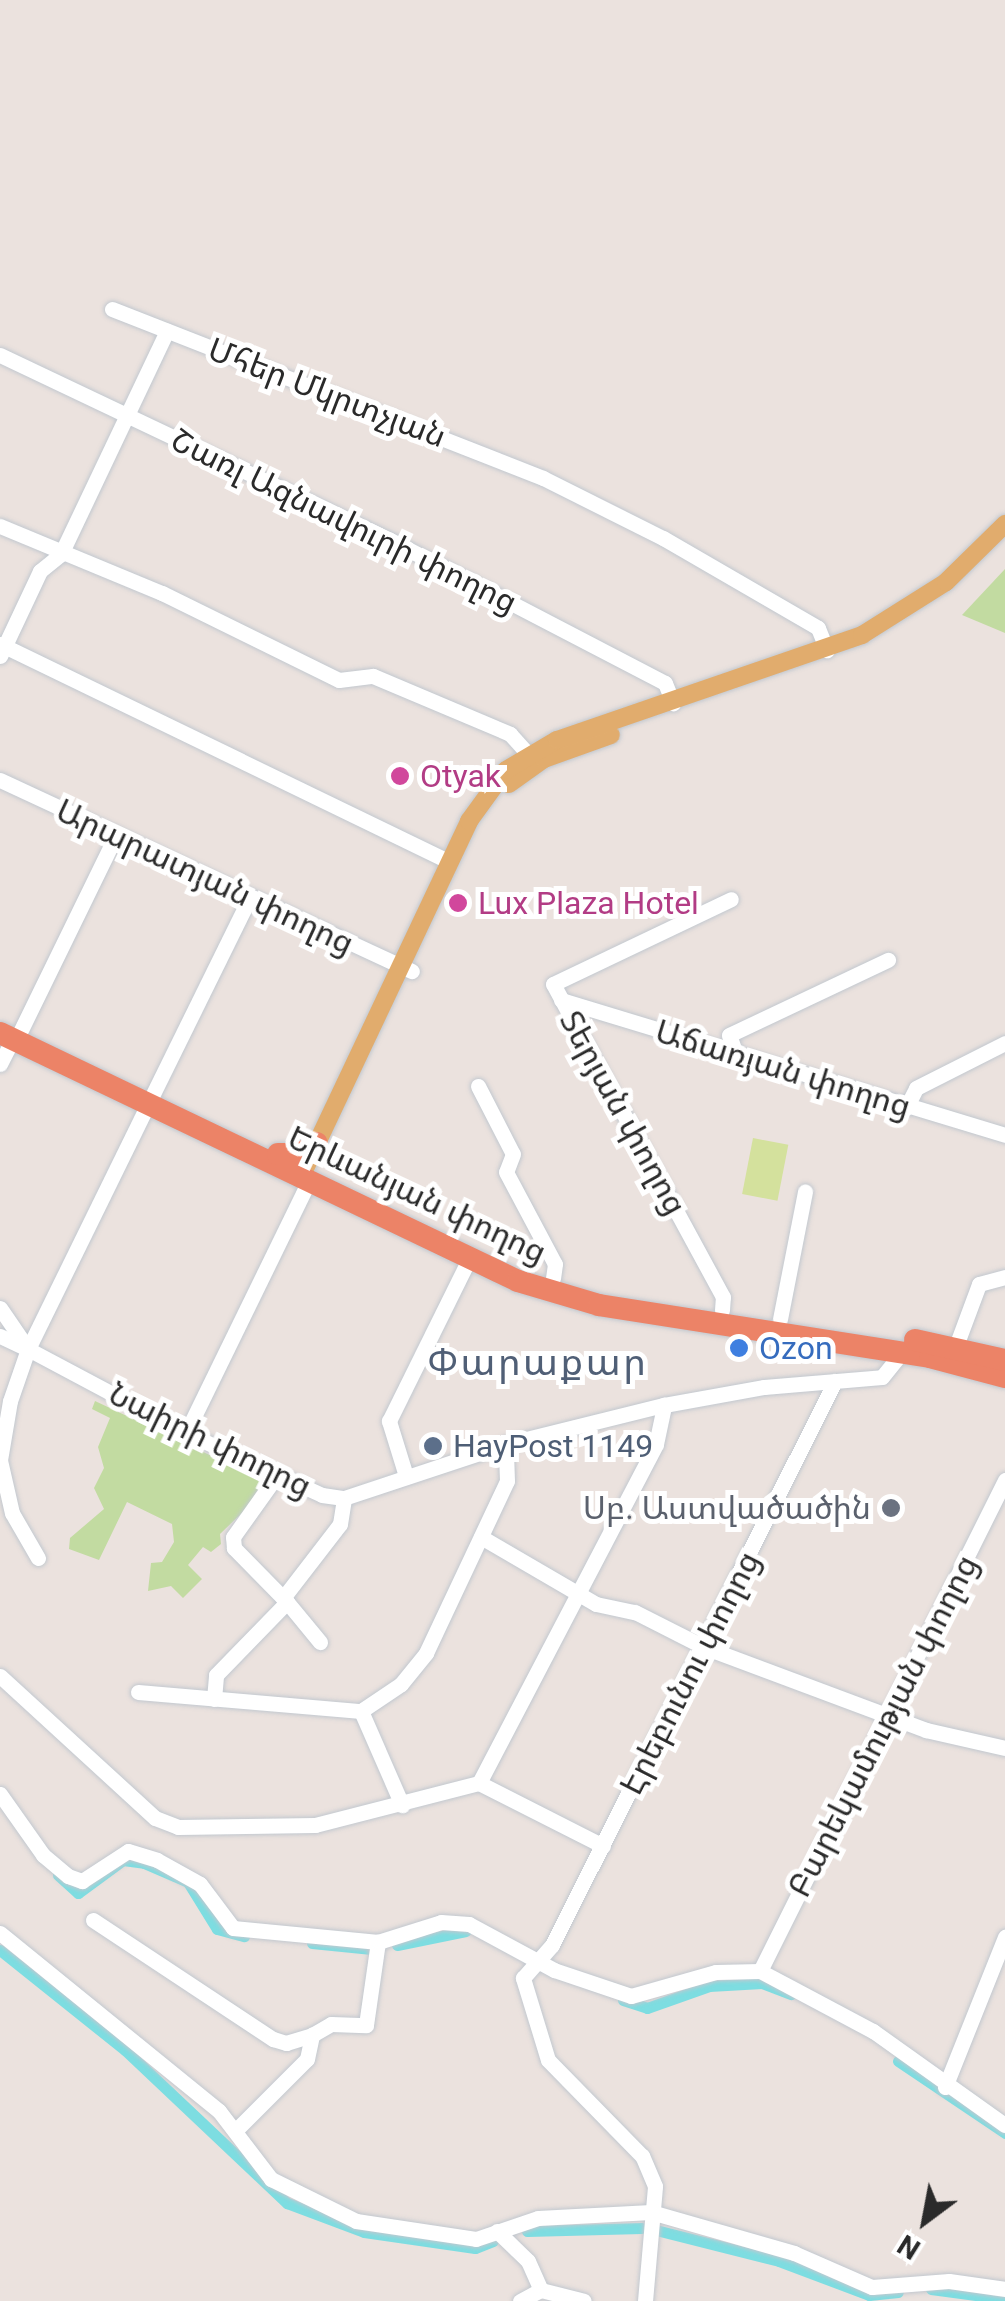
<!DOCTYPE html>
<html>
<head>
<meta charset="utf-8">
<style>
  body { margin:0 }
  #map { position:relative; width:1005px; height:2301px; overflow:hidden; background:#ebe2de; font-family:Roboto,"Noto Sans Armenian",sans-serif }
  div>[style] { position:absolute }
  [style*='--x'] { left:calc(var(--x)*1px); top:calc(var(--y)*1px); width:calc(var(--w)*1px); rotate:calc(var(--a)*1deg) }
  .green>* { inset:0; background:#c2dba1 }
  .pitch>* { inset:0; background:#d4e19d; transform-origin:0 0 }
  .canal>* { height:11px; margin:-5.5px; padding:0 5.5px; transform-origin:5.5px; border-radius:5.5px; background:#7ddde1 }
  .roads { filter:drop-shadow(0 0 2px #c2c8cf) drop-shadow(0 0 2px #c2c8cf) }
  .minor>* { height:15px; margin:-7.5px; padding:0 7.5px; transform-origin:7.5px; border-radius:7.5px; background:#fff }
  .major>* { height:18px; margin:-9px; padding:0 9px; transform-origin:9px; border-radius:9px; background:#e1ac6d }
  .highway>* { height:22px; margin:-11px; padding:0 11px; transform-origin:11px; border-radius:11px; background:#ec8367 }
  .dots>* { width:28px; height:28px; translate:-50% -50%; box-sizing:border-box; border:5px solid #fff; border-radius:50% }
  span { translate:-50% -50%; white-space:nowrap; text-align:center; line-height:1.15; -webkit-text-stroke:10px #fff; paint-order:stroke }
  .street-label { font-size:32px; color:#2a2a2a }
  .hotel-label { font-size:32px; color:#b23c85 }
  .left { translate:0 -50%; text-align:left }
  .shop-label { font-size:32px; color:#366cbe }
  .service-label { font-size:32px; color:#4e5e75 }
  .worship-label { font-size:32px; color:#5b616d }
  .right { translate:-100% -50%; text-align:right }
  .quarter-label { font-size:38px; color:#505f76; letter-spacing:2.5px }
  .north { position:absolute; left:875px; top:2171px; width:100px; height:100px; -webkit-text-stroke:8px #fff; paint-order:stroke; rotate:212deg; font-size:28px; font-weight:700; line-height:40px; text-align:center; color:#2a2a2a }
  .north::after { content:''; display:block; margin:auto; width:35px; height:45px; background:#2a2a2a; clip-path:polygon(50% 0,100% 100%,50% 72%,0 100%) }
</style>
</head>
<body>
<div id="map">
  <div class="green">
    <div style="clip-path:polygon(1005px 569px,1005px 633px,962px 615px)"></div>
    <div style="clip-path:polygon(95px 1401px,263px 1480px,248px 1507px,220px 1534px,221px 1544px,211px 1552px,203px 1547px,188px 1565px,202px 1579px,183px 1598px,171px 1586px,148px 1591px,151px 1563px,162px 1562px,174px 1542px,172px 1524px,127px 1502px,99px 1560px,69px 1549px,70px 1538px,104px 1509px,94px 1488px,104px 1468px,98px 1447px,110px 1418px,92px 1409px)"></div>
  </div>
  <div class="pitch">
    <div style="left:753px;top:1138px;width:36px;height:57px;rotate:11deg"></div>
  </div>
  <div class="canal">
    <div style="--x:58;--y:1875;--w:27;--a:42"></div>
    <div style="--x:78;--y:1893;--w:56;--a:-36.3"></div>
    <div style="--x:123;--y:1860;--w:21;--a:8"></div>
    <div style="--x:144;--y:1863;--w:48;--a:23.4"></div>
    <div style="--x:188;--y:1882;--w:55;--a:58.3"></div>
    <div style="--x:217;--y:1929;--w:28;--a:15"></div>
    <div style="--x:312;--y:1943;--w:60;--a:5.7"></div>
    <div style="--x:397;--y:1945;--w:70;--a:-11.5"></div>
    <div style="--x:0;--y:1950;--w:160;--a:38.7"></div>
    <div style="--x:125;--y:2050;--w:223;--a:43.4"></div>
    <div style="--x:287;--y:2203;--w:82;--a:20.6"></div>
    <div style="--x:364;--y:2232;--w:112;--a:8.2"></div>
    <div style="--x:475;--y:2248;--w:19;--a:-21"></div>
    <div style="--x:623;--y:2000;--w:25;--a:18"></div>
    <div style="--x:647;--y:2008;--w:66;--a:-19.5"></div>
    <div style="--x:709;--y:1986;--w:53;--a:-3.2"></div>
    <div style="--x:762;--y:1983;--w:31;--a:21"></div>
    <div style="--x:898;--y:2061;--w:129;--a:33.9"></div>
    <div style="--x:652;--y:2229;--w:131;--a:14.1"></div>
    <div style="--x:779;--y:2261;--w:96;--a:20.7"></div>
    <div style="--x:869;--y:2295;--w:29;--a:-6"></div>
    <div style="--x:527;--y:2231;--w:115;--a:-1.5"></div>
    <div style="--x:931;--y:2289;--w:75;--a:7.7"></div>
  </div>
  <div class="roads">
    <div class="minor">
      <div style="--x:112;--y:309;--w:463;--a:21.4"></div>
      <div style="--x:543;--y:478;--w:134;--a:26.6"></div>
      <div style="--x:663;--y:538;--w:179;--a:30.1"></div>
      <div style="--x:818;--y:628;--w:24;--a:68"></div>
      <div style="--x:0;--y:355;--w:438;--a:25.4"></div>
      <div style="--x:396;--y:543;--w:303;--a:27.5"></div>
      <div style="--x:665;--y:683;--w:22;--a:68"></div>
      <div style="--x:0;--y:526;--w:175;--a:22.5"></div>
      <div style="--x:162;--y:593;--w:197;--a:26.2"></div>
      <div style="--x:339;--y:680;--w:34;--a:-7"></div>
      <div style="--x:373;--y:676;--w:149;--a:22.9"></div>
      <div style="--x:510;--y:734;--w:27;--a:48"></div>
      <div style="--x:0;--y:644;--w:500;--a:25.85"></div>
      <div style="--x:0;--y:656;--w:94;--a:-64.8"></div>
      <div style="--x:40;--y:571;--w:27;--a:-39"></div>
      <div style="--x:61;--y:554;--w:247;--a:-64.6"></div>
      <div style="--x:0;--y:780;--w:454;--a:24.9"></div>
      <div style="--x:561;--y:1000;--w:464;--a:16.9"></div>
      <div style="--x:21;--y:1030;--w:215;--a:-64"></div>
      <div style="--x:736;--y:1054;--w:20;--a:-110"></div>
      <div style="--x:729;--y:1035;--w:176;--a:-25.3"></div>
      <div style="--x:0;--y:1064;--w:28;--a:-63"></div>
      <div style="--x:478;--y:1086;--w:76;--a:62.8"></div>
      <div style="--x:513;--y:1154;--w:19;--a:111"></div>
      <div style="--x:506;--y:1172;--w:104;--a:62"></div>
      <div style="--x:555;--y:1264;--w:14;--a:98"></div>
      <div style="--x:153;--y:1094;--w:217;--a:-63.8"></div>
      <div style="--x:906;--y:1108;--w:22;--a:-63"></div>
      <div style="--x:916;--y:1088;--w:100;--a:-26.8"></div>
      <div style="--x:0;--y:1308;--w:50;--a:55.7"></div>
      <div style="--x:28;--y:1349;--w:179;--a:28"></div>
      <div style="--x:186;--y:1433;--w:149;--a:24.5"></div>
      <div style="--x:322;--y:1495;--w:22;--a:8"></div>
      <div style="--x:344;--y:1498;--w:171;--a:-18.4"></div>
      <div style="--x:506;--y:1444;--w:163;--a:-13.9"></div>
      <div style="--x:664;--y:1405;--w:102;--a:-10.2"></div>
      <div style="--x:764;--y:1387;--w:118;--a:-4.8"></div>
      <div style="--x:882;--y:1377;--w:32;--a:-51"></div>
      <div style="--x:722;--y:1310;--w:13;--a:-86"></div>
      <div style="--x:723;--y:1297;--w:356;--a:-118.5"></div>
      <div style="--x:553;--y:984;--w:197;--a:-25.5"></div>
      <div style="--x:780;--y:1319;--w:130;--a:-78.9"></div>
      <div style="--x:0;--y:1336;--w:31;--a:25"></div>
      <div style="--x:956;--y:1346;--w:66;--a:-69.6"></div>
      <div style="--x:979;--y:1284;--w:27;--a:-15"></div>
      <div style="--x:186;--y:1433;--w:280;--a:-64"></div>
      <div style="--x:406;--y:1476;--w:58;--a:-107.2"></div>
      <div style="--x:389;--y:1421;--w:181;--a:-63.7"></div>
      <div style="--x:481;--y:1537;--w:133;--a:30.2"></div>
      <div style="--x:596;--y:1604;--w:40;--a:12"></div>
      <div style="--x:635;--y:1612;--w:77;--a:26.9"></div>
      <div style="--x:704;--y:1647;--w:237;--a:20.5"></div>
      <div style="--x:926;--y:1730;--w:81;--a:12.8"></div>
      <div style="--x:38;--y:1558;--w:52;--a:-120"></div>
      <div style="--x:12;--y:1513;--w:54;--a:-102.8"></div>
      <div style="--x:0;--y:1460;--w:60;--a:-80.4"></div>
      <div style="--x:10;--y:1401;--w:55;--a:-70.9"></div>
      <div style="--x:28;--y:1349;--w:273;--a:-63.9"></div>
      <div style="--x:283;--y:1598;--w:93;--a:-52.4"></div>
      <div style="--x:340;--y:1524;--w:26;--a:-81"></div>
      <div style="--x:287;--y:1602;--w:52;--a:50.5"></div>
      <div style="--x:0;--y:1676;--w:210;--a:42.5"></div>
      <div style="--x:155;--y:1818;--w:25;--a:21"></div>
      <div style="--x:178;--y:1827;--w:137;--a:-0.8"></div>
      <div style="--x:315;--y:1825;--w:169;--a:-14.4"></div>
      <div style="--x:479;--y:1783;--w:139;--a:26.9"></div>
      <div style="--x:138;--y:1692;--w:224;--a:4.9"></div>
      <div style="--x:361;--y:1711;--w:48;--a:-34"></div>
      <div style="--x:401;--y:1684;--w:40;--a:-51"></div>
      <div style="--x:426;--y:1653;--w:190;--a:-64.8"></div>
      <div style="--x:507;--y:1481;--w:37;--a:-92"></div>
      <div style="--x:214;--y:1699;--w:24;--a:-85"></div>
      <div style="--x:216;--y:1675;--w:102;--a:-45.8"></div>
      <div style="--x:287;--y:1602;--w:76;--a:-134.5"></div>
      <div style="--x:234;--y:1548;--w:11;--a:-95"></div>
      <div style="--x:233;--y:1537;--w:76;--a:-54.6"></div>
      <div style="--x:361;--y:1711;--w:103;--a:66.4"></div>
      <div style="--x:479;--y:1783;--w:382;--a:-62.4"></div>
      <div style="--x:656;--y:1444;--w:40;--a:-78"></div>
      <div style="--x:0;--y:1794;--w:75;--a:54.8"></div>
      <div style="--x:43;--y:1855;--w:33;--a:40"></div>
      <div style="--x:68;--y:1876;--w:15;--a:20"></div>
      <div style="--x:82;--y:1881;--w:55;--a:-33.1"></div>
      <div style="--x:128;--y:1851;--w:30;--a:17"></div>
      <div style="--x:157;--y:1860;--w:49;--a:29.2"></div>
      <div style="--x:200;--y:1884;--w:55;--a:53.1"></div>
      <div style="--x:233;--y:1928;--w:146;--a:5.5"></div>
      <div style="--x:378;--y:1942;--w:66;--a:-17.6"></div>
      <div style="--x:441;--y:1922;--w:28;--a:4"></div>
      <div style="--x:469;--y:1924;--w:97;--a:28.4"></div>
      <div style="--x:554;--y:1970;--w:81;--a:18.7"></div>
      <div style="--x:631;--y:1996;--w:88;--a:-15.8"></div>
      <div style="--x:716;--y:1972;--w:44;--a:-1.3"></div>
      <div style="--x:760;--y:1971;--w:128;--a:28"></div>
      <div style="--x:873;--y:2031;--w:162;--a:35.5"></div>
      <div style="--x:93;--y:1920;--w:216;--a:33.5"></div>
      <div style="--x:273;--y:2039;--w:14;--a:17"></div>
      <div style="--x:286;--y:2043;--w:27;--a:-17"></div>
      <div style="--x:0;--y:1933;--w:282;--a:39.1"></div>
      <div style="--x:219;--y:2111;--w:86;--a:52.6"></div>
      <div style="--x:271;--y:2179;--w:95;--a:26.3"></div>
      <div style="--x:356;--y:2221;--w:121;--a:8.5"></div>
      <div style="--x:476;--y:2239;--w:65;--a:-18.7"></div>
      <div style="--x:538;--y:2218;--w:113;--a:-3"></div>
      <div style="--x:651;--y:2212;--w:149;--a:16"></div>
      <div style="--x:794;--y:2253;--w:85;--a:23.6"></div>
      <div style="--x:872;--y:2287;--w:77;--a:-4.5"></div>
      <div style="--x:949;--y:2281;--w:57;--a:8.1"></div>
      <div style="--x:760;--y:1971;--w:549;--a:-63.48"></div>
      <div style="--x:945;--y:2087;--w:162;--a:-68.2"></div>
      <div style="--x:236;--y:2130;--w:100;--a:-45"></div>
      <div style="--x:307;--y:2059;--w:25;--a:-78"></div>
      <div style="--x:312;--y:2035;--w:22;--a:-30"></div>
      <div style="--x:331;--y:2024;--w:35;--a:2"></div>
      <div style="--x:366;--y:2025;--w:84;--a:-81.8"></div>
      <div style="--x:497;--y:2231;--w:43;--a:44.1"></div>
      <div style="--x:528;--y:2261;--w:32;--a:66"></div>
      <div style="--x:520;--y:2301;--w:24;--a:-28"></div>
      <div style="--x:541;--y:2290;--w:44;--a:14.3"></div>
      <div style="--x:645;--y:2301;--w:115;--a:-85"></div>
      <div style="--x:655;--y:2186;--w:33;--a:-113"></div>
      <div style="--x:642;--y:2156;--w:134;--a:-134.4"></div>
      <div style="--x:548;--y:2060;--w:86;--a:-107"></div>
      <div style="--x:523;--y:1978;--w:44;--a:-48.7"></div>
      <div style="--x:552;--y:1945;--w:631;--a:-63.35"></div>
    </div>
    <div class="major">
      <div style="--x:509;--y:784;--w:43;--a:-35.5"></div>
      <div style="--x:544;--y:759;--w:71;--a:-19.7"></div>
      <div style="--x:301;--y:1177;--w:394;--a:-64.7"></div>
      <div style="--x:469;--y:821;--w:63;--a:-54"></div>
      <div style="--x:506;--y:770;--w:59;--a:-30.5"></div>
      <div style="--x:557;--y:740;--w:323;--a:-19"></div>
      <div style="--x:862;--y:635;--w:99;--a:-32.2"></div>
      <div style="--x:946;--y:582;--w:83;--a:-44.5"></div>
    </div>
    <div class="highway">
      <div style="--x:0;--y:1033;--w:574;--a:25.58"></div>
      <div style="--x:518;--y:1281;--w:84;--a:16.5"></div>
      <div style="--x:599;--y:1305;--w:335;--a:8.9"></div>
      <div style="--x:930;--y:1357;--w:78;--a:14.9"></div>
      <div style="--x:278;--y:1154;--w:22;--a:0"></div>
      <div style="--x:300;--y:1154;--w:20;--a:-33"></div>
      <div style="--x:915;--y:1340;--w:92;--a:12.5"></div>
    </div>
  </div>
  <div class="dots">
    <div style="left:400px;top:776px;background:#d1479c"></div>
    <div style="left:458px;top:903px;background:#d1479c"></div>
    <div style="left:739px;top:1348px;background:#3f7fe0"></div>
    <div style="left:433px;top:1446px;background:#5c6f8a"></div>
    <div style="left:891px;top:1508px;background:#6b7280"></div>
  </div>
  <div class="street-label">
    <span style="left:327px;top:393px;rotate:21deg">Մհեր Մկրտչյան</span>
    <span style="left:344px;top:521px;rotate:26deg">Շառլ Ազնավուրի փողոց</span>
    <span style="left:205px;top:877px;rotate:25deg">Արարատյան փողոց</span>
    <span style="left:783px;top:1069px;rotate:17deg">Աճառյան փողոց</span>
    <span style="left:623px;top:1113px;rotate:61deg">Տերյան փողոց</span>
    <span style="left:417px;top:1195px;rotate:25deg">Երևանյան փողոց</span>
    <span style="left:210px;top:1440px;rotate:26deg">Նաիրի փողոց</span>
    <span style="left:690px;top:1673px;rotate:-63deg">Էրեբունու փողոց</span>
    <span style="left:883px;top:1726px;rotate:-63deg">Բարեկամության փողոց</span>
  </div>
  <div class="hotel-label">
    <span class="left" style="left:420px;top:776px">Otyak</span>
    <span class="left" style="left:478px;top:903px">Lux Plaza Hotel</span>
  </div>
  <div class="shop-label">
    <span class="left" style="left:759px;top:1348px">Ozon</span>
  </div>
  <div class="service-label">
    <span class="left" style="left:453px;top:1446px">HayPost 1149</span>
  </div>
  <div class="worship-label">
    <span class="right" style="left:871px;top:1508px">Սբ. Աստվածածին</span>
  </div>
  <div class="quarter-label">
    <span style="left:538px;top:1363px">Փարաքար</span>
  </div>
  <div class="north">N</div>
</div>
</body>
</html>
